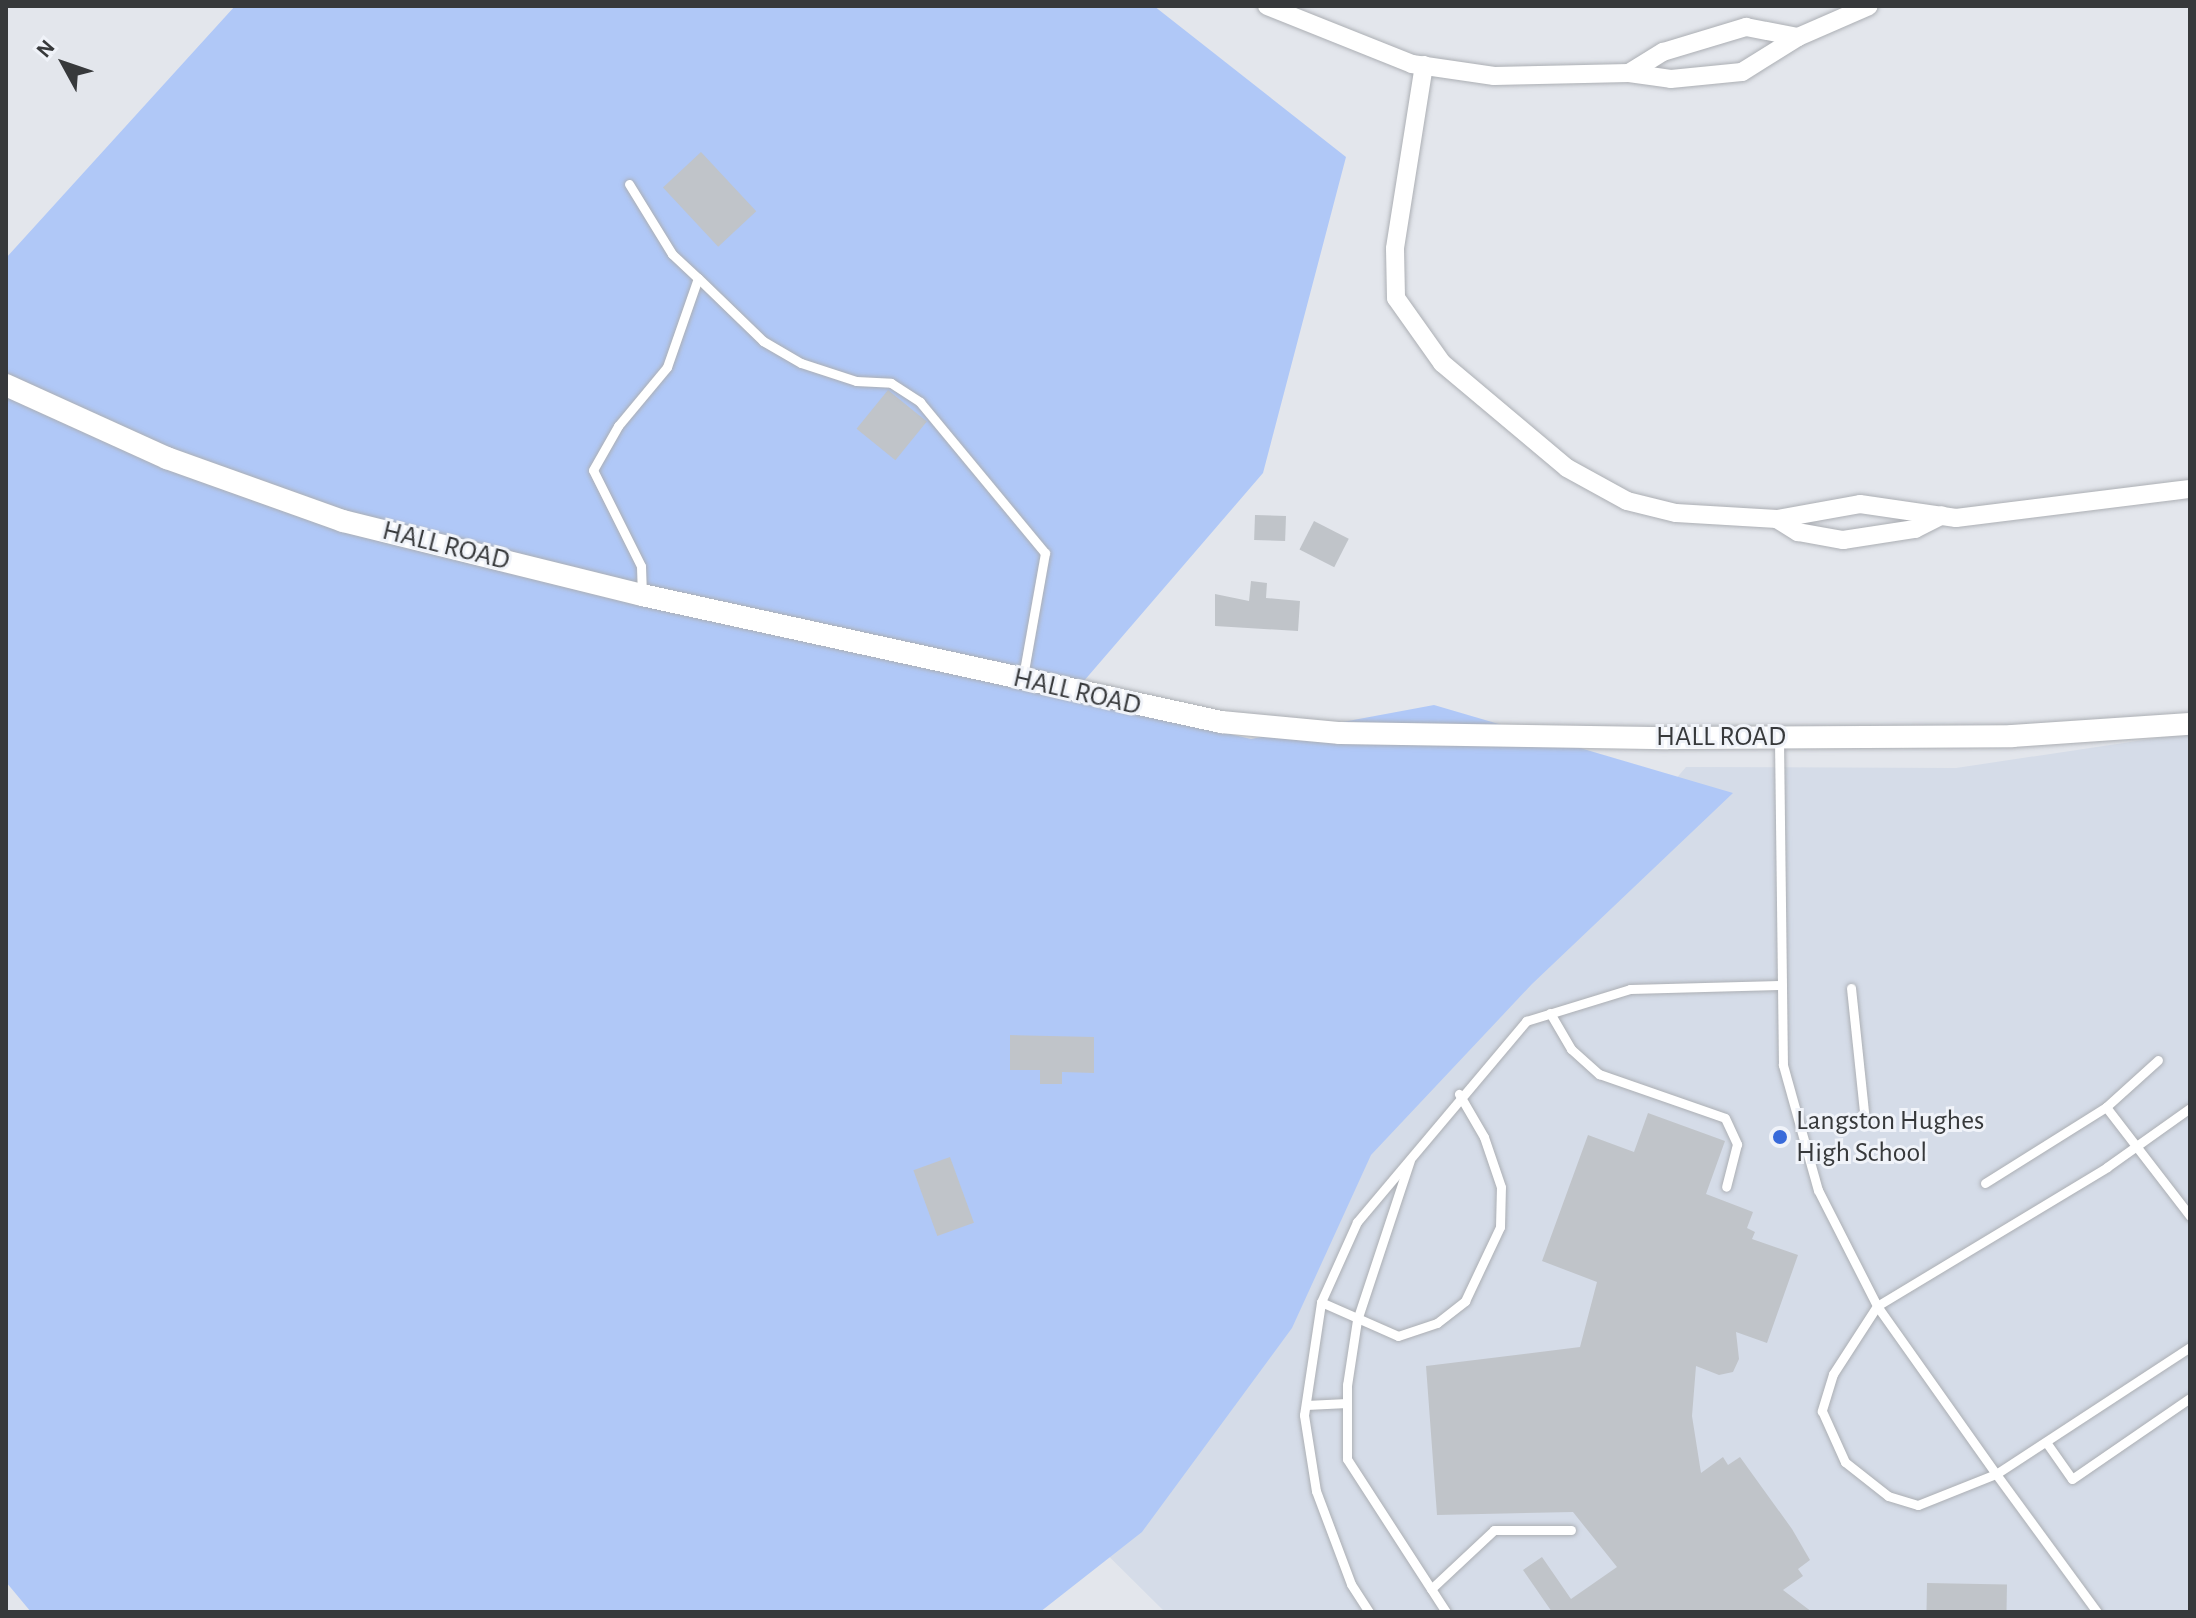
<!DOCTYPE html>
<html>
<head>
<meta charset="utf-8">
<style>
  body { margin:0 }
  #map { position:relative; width:2196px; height:1618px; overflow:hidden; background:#e3e6ec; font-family:"Alegreya Sans",sans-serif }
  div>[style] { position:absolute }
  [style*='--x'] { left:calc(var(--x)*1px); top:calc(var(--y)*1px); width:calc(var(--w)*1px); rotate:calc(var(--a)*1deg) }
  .built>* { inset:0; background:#d5dce8 }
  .green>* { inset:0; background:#b0c8f7 }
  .building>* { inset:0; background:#c0c4c9; transform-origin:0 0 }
  .roads { filter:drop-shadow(0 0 2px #acafb4) drop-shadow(0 0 2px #acafb4) }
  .service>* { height:9px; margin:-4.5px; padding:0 4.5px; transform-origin:4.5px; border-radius:4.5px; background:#fff }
  .minor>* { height:18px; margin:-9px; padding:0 9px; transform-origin:9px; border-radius:9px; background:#fff }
  .tertiary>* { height:22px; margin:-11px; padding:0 11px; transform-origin:11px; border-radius:11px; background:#fff }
  .dots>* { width:22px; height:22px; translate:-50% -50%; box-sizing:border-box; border:4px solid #f0f3f9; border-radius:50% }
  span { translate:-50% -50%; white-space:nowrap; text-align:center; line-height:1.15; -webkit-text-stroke:6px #f0f3f9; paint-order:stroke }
  .street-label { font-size:28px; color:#37393b }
  .poi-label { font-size:28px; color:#37393b }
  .left { translate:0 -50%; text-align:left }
  .frame { position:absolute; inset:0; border:8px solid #37393b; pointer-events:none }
  .north { position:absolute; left:24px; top:24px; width:80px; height:80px; -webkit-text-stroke:6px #f0f3f9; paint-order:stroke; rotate:310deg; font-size:22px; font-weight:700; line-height:32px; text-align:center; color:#37393b }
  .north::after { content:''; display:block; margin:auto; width:28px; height:36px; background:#37393b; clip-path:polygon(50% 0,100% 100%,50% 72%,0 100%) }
</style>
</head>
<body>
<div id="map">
  <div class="built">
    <div style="clip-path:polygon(2190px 733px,2190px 1612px,1165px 1612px,1057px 1505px,1686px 767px,1956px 768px)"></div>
  </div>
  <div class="green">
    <div style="clip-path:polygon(235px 6px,1154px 6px,1346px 157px,1263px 473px,1071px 696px,1251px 739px,1434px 705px,1733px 793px,1532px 984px,1371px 1155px,1292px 1328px,1142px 1532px,1040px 1612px,31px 1612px,6px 1582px,6px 258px)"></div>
  </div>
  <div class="building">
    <div style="left:701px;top:152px;width:81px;height:52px;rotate:47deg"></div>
    <div style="left:888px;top:390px;width:50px;height:50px;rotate:39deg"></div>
    <div style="left:1255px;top:515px;width:31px;height:25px;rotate:2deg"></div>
    <div style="left:1314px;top:521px;width:39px;height:32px;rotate:27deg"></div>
    <div style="clip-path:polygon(1251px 581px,1267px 583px,1266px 598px,1300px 601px,1298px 631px,1215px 626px,1215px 594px,1249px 601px)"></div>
    <div style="clip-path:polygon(1010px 1035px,1094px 1037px,1094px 1073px,1062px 1072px,1062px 1084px,1040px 1084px,1040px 1070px,1010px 1070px)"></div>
    <div style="clip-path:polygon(1648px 1113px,1725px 1141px,1706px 1194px,1753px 1212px,1747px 1228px,1755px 1232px,1752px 1239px,1798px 1255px,1767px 1343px,1736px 1332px,1739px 1359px,1733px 1372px,1719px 1375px,1696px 1366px,1692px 1416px,1701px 1473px,1723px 1457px,1728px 1465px,1740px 1457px,1792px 1529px,1810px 1560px,1798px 1569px,1803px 1576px,1783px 1590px,1812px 1612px,1552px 1612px,1523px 1570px,1542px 1557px,1571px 1599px,1617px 1567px,1573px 1512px,1437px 1515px,1426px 1366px,1580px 1347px,1597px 1282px,1542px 1261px,1588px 1135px,1634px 1152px)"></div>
    <div style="left:950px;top:1157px;width:70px;height:39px;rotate:70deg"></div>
    <div style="left:1927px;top:1583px;width:80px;height:29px;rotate:1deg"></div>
  </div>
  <div class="roads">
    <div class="service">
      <div style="--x:629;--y:184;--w:82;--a:58.4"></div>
      <div style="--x:672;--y:254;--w:35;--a:43"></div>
      <div style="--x:642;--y:595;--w:29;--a:-92"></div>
      <div style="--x:641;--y:566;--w:107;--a:-116.6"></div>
      <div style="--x:593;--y:470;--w:51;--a:-60.4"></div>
      <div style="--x:618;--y:426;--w:77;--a:-50.3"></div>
      <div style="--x:667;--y:367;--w:94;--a:-70.8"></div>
      <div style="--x:698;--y:278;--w:91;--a:44.1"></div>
      <div style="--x:763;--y:341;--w:44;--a:30.1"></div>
      <div style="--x:801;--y:363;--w:58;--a:18.1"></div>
      <div style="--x:856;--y:381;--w:35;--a:3"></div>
      <div style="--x:891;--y:383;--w:35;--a:33"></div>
      <div style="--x:920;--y:402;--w:196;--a:50.4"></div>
      <div style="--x:1045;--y:553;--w:126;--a:100.1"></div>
      <div style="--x:1779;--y:740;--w:325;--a:89.3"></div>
      <div style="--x:1783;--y:1065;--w:130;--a:74.4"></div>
      <div style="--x:1818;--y:1190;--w:130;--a:63"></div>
      <div style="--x:1877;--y:1306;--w:269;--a:-31.1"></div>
      <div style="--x:2107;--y:1167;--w:102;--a:-35.4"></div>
      <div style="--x:1851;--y:988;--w:125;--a:84"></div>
      <div style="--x:1550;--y:1013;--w:42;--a:59.7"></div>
      <div style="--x:1571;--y:1049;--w:38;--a:42"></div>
      <div style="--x:1599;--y:1074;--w:133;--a:19.2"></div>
      <div style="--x:1725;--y:1118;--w:29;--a:65"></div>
      <div style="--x:1737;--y:1144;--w:44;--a:104.3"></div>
      <div style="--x:2106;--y:1107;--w:138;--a:52.4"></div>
      <div style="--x:1410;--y:1160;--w:169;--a:108.3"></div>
      <div style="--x:1357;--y:1320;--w:66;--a:98.7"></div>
      <div style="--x:1347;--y:1385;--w:74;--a:90"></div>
      <div style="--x:1347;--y:1459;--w:182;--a:57.1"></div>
      <div style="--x:1985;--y:1183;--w:143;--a:-32.1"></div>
      <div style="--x:2106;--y:1107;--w:70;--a:-42.1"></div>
      <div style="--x:1321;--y:1302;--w:84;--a:23.8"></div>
      <div style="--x:1398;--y:1336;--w:41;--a:-18.4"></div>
      <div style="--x:1437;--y:1323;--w:36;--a:-38"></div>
      <div style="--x:1465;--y:1301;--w:82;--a:-64.7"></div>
      <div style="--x:1500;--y:1227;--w:40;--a:-88.6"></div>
      <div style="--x:1501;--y:1187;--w:53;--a:-108.8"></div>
      <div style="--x:1484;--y:1137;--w:50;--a:-120.2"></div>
      <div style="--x:1306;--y:1405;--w:41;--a:-2.8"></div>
      <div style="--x:2046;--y:1442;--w:45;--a:54.9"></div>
      <div style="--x:2072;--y:1479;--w:143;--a:-34.5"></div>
      <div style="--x:1431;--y:1589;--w:86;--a:-43.1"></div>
      <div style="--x:1494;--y:1530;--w:77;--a:0"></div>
      <div style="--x:1369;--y:1612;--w:33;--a:-123"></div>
      <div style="--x:1351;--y:1584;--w:99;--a:-110.6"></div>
      <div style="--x:1316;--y:1491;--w:77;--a:-99"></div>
      <div style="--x:1304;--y:1415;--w:114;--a:-81.4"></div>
      <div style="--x:1321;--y:1302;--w:88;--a:-65.8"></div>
      <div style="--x:1357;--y:1222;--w:263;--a:-49.9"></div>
      <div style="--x:1526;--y:1021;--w:109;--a:-17.1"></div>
      <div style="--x:1630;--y:989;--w:149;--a:-1.5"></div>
      <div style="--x:2097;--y:1612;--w:171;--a:-126.2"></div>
      <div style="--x:1996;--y:1474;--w:206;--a:-125.3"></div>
      <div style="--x:1877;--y:1306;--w:81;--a:122.9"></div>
      <div style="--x:1833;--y:1374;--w:39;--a:107"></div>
      <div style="--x:1822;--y:1411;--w:56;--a:65.7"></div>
      <div style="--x:1845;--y:1462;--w:55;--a:38.3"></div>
      <div style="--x:1888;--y:1496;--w:31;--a:17"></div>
      <div style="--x:1918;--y:1505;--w:84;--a:-21.7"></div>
      <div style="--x:1996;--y:1474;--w:232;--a:-33.2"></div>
    </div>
    <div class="minor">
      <div style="--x:1267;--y:6;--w:156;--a:21.8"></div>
      <div style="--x:1412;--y:64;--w:83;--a:8.3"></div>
      <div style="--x:1494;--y:76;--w:135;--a:-1.3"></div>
      <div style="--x:1629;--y:73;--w:42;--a:8.1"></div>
      <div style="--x:1671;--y:79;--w:71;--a:-5.6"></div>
      <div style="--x:1742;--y:72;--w:66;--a:-32"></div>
      <div style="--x:1798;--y:37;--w:77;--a:-23.6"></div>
      <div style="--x:1424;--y:65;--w:186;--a:99"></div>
      <div style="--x:1395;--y:249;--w:49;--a:88.8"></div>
      <div style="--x:1396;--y:298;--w:80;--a:54.7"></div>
      <div style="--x:1442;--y:363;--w:163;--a:40"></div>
      <div style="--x:1567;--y:468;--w:68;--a:28.8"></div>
      <div style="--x:1627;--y:501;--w:50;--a:13.8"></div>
      <div style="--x:1676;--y:513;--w:101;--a:3.4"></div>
      <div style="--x:1777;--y:519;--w:84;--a:-10.2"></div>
      <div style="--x:1860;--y:504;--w:97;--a:8.3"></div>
      <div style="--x:1956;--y:518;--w:236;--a:-7.1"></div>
      <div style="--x:1629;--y:73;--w:40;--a:-32"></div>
      <div style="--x:1663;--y:52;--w:87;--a:-16.8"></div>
      <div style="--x:1746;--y:27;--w:53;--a:10.9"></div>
      <div style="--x:1777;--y:519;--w:25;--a:32"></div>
      <div style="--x:1798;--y:532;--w:46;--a:10.1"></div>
      <div style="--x:1843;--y:540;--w:73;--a:-8.7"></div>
      <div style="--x:1915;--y:529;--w:30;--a:-27"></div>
    </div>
    <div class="tertiary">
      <div style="--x:6;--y:385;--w:177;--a:24.4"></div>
      <div style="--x:167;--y:458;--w:187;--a:19.7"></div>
      <div style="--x:343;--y:521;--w:308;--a:13.9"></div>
      <div style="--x:642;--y:595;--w:593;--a:12.37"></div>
      <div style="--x:1221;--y:722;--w:120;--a:5.3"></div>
      <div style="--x:1340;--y:733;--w:328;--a:0.9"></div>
      <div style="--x:1668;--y:738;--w:344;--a:-0.3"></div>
      <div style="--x:2012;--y:736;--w:178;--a:-3.9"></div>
    </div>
  </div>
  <div class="dots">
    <div style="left:1780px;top:1137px;background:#386ada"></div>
  </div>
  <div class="street-label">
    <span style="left:446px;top:546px;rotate:14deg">HALL ROAD</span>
    <span style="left:1077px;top:692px;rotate:13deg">HALL ROAD</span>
    <span style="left:1721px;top:737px">HALL ROAD</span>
  </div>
  <div class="poi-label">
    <span class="left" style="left:1796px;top:1137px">Langston Hughes<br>High School</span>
  </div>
  <div class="frame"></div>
  <div class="north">N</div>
</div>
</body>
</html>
